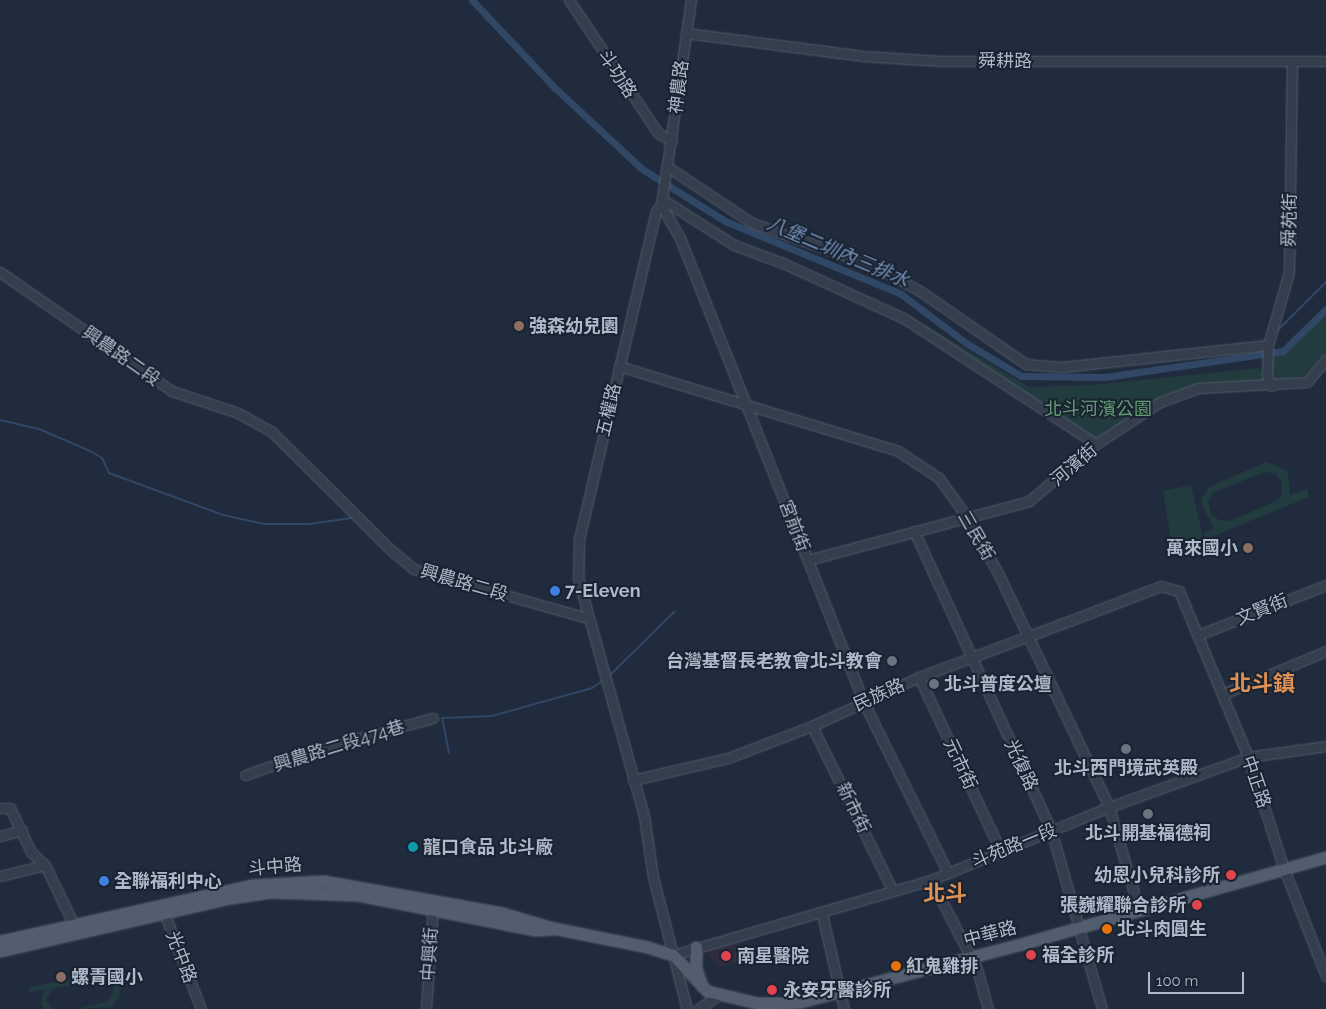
<!DOCTYPE html>
<html>
<head>
<meta charset="utf-8">
<style>
  body { margin:0 }
  #map { position:relative; width:1326px; height:1009px; overflow:hidden; background:#202c3d; font-family:Raleway,"Noto Sans TC",sans-serif }
  div>[style] { position:absolute }
  [style*='--x'] { left:calc(var(--x)*1px); top:calc(var(--y)*1px); width:calc(var(--w)*1px); rotate:calc(var(--a)*1deg) }
  .medical>* { inset:0; background:#2f2c3d }
  .green>* { inset:0; background:#223b3e }
  .stream>* { height:2px; margin:-1px; padding:0 1px; transform-origin:1px; border-radius:1px; background:#314766 }
  .canal>* { height:7px; margin:-3.5px; padding:0 3.5px; transform-origin:3.5px; border-radius:3.5px; background:#314766 }
  .roads { filter:drop-shadow(0 0 1px #525c6b) drop-shadow(0 0 1px #525c6b) }
  .minor>* { height:9px; margin:-4.5px; padding:0 4.5px; transform-origin:4.5px; border-radius:4.5px; background:#343e4d }
  .major>* { height:11px; margin:-5.5px; padding:0 5.5px; transform-origin:5.5px; border-radius:5.5px; background:#525d6d }
  .dots>* { width:14px; height:14px; translate:-50% -50%; box-sizing:border-box; border:2px solid #192332; border-radius:50% }
  span { translate:-50% -50%; white-space:nowrap; text-align:center; line-height:1.15; -webkit-text-stroke:4px #192332; paint-order:stroke }
  .street-label { font-size:18px; color:#afb9c9 }
  .poi-label { font-size:18px; color:#afb9c9; font-weight:700 }
  .left { translate:0 -50%; text-align:left }
  .right { translate:-100% -50%; text-align:right }
  .park-label { font-size:18px; color:#639c71 }
  .water-label { font-size:19px; color:#748fb4; font-style:italic }
  .district-label { font-size:22px; color:#df9154; font-weight:700 }
  .scale { position:absolute; left:1148px; top:972px; width:96px; height:22px; box-sizing:border-box; border:2px solid #afb9c9; border-top:0; padding-left:6px; font-size:15px; line-height:18px; white-space:nowrap; color:#afb9c9; -webkit-text-stroke:4px #192332; paint-order:stroke }
</style>
</head>
<body>
<div id="map">
  <div class="medical">
    <div style="clip-path:polygon(739px 942px,745px 961px,718px 967px,705px 951px)"></div>
  </div>
  <div class="green">
    <div style="clip-path:polygon(1326px 309px,1326px 352px,1305px 375px,1270px 381px,1267px 354px,1283px 351px)"></div>
    <div style="clip-path:polygon(922px 323px,1029px 387px,1092px 385px,1259px 368px,1268px 381px,1200px 384px,1098px 440px,919px 327px)"></div>
    <div style="clip-path:polygon(evenodd,1266px 462px,1288px 471px,1290px 495px,1307px 489px,1309px 497px,1206px 539px,1203px 533px,1214px 528px,1202px 505px,1202px 498px,1209px 487px,1266px 462px,1265px 472px,1276px 474px,1282px 482px,1282px 493px,1278px 500px,1230px 521px,1219px 520px,1211px 514px,1208px 501px,1212px 493px,1265px 472px)"></div>
    <div style="clip-path:polygon(1191px 485px,1204px 542px,1172px 546px,1163px 491px)"></div>
    <div style="clip-path:polygon(105px 971px,116px 977px,120px 987px,119px 998px,111px 1007px,77px 1009px,106px 1002px,112px 996px,114px 985px,105px 978px,52px 989px,46px 1000px,52px 1009px,44px 1009px,41px 1003px,45px 989px,30px 992px,28px 988px)"></div>
  </div>
  <div class="stream">
    <div style="--x:1278;--y:330;--w:68;--a:-45"></div>
    <div style="--x:0;--y:420;--w:40;--a:13"></div>
    <div style="--x:39;--y:429;--w:56;--a:23.3"></div>
    <div style="--x:90;--y:451;--w:14;--a:30"></div>
    <div style="--x:102;--y:458;--w:17;--a:65"></div>
    <div style="--x:109;--y:473;--w:121;--a:20.2"></div>
    <div style="--x:223;--y:515;--w:42;--a:12.4"></div>
    <div style="--x:264;--y:524;--w:45;--a:0"></div>
    <div style="--x:309;--y:524;--w:43;--a:-7.9"></div>
    <div style="--x:608;--y:677;--w:93;--a:-44.6"></div>
    <div style="--x:449;--y:753;--w:36;--a:-101"></div>
    <div style="--x:442;--y:718;--w:50;--a:-2.3"></div>
    <div style="--x:492;--y:716;--w:104;--a:-15.6"></div>
    <div style="--x:592;--y:688;--w:14;--a:-34"></div>
  </div>
  <div class="canal">
    <div style="--x:472;--y:0;--w:122;--a:46.7"></div>
    <div style="--x:556;--y:89;--w:117;--a:42.9"></div>
    <div style="--x:642;--y:169;--w:98;--a:32.1"></div>
    <div style="--x:725;--y:221;--w:191;--a:22.5"></div>
    <div style="--x:901;--y:294;--w:81;--a:37"></div>
    <div style="--x:966;--y:343;--w:64;--a:31"></div>
    <div style="--x:1021;--y:376;--w:84;--a:0.7"></div>
    <div style="--x:1105;--y:377;--w:180;--a:-8.3"></div>
    <div style="--x:1283;--y:351;--w:60;--a:-44.3"></div>
  </div>
  <div class="roads">
    <div class="minor">
      <div style="--x:569;--y:0;--w:160;--a:56.2"></div>
      <div style="--x:658;--y:133;--w:16;--a:30"></div>
      <div style="--x:691;--y:0;--w:207;--a:98.3"></div>
      <div style="--x:661;--y:205;--w:38;--a:60"></div>
      <div style="--x:680;--y:238;--w:498;--a:68.4"></div>
      <div style="--x:863;--y:701;--w:192;--a:63.7"></div>
      <div style="--x:686;--y:33;--w:177;--a:7.4"></div>
      <div style="--x:862;--y:56;--w:80;--a:3.6"></div>
      <div style="--x:942;--y:61;--w:384;--a:0"></div>
      <div style="--x:668;--y:167;--w:101;--a:33.7"></div>
      <div style="--x:752;--y:223;--w:125;--a:19.2"></div>
      <div style="--x:870;--y:264;--w:57;--a:28.4"></div>
      <div style="--x:920;--y:291;--w:129;--a:34.6"></div>
      <div style="--x:1026;--y:364;--w:36;--a:5"></div>
      <div style="--x:1062;--y:367;--w:207;--a:-6.1"></div>
      <div style="--x:662;--y:199;--w:85;--a:32.6"></div>
      <div style="--x:734;--y:245;--w:54;--a:20.4"></div>
      <div style="--x:785;--y:264;--w:132;--a:24.6"></div>
      <div style="--x:905;--y:319;--w:228;--a:33.2"></div>
      <div style="--x:661;--y:205;--w:8;--a:130"></div>
      <div style="--x:656;--y:211;--w:337;--a:103.2"></div>
      <div style="--x:579;--y:539;--w:39;--a:91"></div>
      <div style="--x:578;--y:578;--w:247;--a:74.5"></div>
      <div style="--x:644;--y:816;--w:62;--a:81.6"></div>
      <div style="--x:653;--y:877;--w:136;--a:75.6"></div>
      <div style="--x:0;--y:272;--w:209;--a:34.7"></div>
      <div style="--x:172;--y:391;--w:70;--a:18.4"></div>
      <div style="--x:238;--y:413;--w:38;--a:29"></div>
      <div style="--x:271;--y:431;--w:169;--a:44.8"></div>
      <div style="--x:391;--y:550;--w:30;--a:40"></div>
      <div style="--x:414;--y:569;--w:180;--a:15.8"></div>
      <div style="--x:619;--y:366;--w:292;--a:16.9"></div>
      <div style="--x:898;--y:451;--w:49;--a:33.4"></div>
      <div style="--x:939;--y:478;--w:47;--a:54.6"></div>
      <div style="--x:966;--y:516;--w:65;--a:60.7"></div>
      <div style="--x:998;--y:573;--w:259;--a:64.6"></div>
      <div style="--x:1109;--y:807;--w:107;--a:73.8"></div>
      <div style="--x:1271;--y:386;--w:12;--a:-110"></div>
      <div style="--x:1267;--y:375;--w:30;--a:-88"></div>
      <div style="--x:1268;--y:345;--w:76;--a:-74"></div>
      <div style="--x:1289;--y:272;--w:211;--a:-89.2"></div>
      <div style="--x:914;--y:531;--w:329;--a:65.4"></div>
      <div style="--x:1051;--y:830;--w:186;--a:74.1"></div>
      <div style="--x:808;--y:560;--w:229;--a:-14.9"></div>
      <div style="--x:1029;--y:501;--w:88;--a:-40.4"></div>
      <div style="--x:1096;--y:444;--w:77;--a:-33.3"></div>
      <div style="--x:1160;--y:402;--w:40;--a:-20.2"></div>
      <div style="--x:1198;--y:388;--w:109;--a:-3.2"></div>
      <div style="--x:1307;--y:382;--w:30;--a:-50"></div>
      <div style="--x:1198;--y:635;--w:137;--a:-21.3"></div>
      <div style="--x:919;--y:677;--w:193;--a:64.9"></div>
      <div style="--x:1223;--y:694;--w:112;--a:-22.7"></div>
      <div style="--x:812;--y:726;--w:184;--a:63.9"></div>
      <div style="--x:245;--y:775;--w:86;--a:-19.1"></div>
      <div style="--x:326;--y:747;--w:111;--a:-15.2"></div>
      <div style="--x:633;--y:780;--w:98;--a:-13"></div>
      <div style="--x:728;--y:758;--w:90;--a:-20.9"></div>
      <div style="--x:812;--y:726;--w:118;--a:-24.6"></div>
      <div style="--x:919;--y:677;--w:183;--a:-20.5"></div>
      <div style="--x:1090;--y:613;--w:76;--a:-20.8"></div>
      <div style="--x:1161;--y:586;--w:19;--a:16"></div>
      <div style="--x:1179;--y:591;--w:180;--a:67.4"></div>
      <div style="--x:1248;--y:757;--w:118;--a:72.2"></div>
      <div style="--x:1284;--y:869;--w:115;--a:68.6"></div>
      <div style="--x:0;--y:808;--w:10;--a:0"></div>
      <div style="--x:10;--y:808;--w:49;--a:64.5"></div>
      <div style="--x:31;--y:852;--w:19;--a:43"></div>
      <div style="--x:45;--y:865;--w:71;--a:64.2"></div>
      <div style="--x:0;--y:836;--w:23;--a:-15"></div>
      <div style="--x:0;--y:876;--w:46;--a:-13.7"></div>
      <div style="--x:931;--y:880;--w:100;--a:62.7"></div>
      <div style="--x:977;--y:969;--w:41;--a:74.6"></div>
      <div style="--x:162;--y:907;--w:109;--a:69.1"></div>
      <div style="--x:822;--y:914;--w:98;--a:77"></div>
      <div style="--x:673;--y:955;--w:269;--a:-16.2"></div>
      <div style="--x:931;--y:880;--w:192;--a:-22.3"></div>
      <div style="--x:1109;--y:807;--w:148;--a:-19.8"></div>
      <div style="--x:1248;--y:757;--w:79;--a:-8"></div>
      <div style="--x:426;--y:1009;--w:104;--a:-86.1"></div>
      <div style="--x:698;--y:1009;--w:27;--a:-34"></div>
    </div>
    <div class="major">
      <div style="--x:0;--y:941;--w:259;--a:-12.5"></div>
      <div style="--x:253;--y:885;--w:70;--a:-3.3"></div>
      <div style="--x:323;--y:881;--w:182;--a:10.1"></div>
      <div style="--x:502;--y:913;--w:53;--a:16.4"></div>
      <div style="--x:553;--y:928;--w:96;--a:11.4"></div>
      <div style="--x:647;--y:947;--w:27;--a:17"></div>
      <div style="--x:673;--y:955;--w:50;--a:46.6"></div>
      <div style="--x:707;--y:991;--w:51;--a:13.5"></div>
      <div style="--x:757;--y:1003;--w:27;--a:0"></div>
      <div style="--x:784;--y:1003;--w:16;--a:-4"></div>
      <div style="--x:800;--y:1002;--w:236;--a:-14.7"></div>
      <div style="--x:1028;--y:942;--w:310;--a:-15.9"></div>
      <div style="--x:696;--y:947;--w:21;--a:90"></div>
      <div style="--x:696;--y:968;--w:19;--a:72"></div>
      <div style="--x:0;--y:951;--w:236;--a:-13"></div>
      <div style="--x:230;--y:898;--w:41;--a:-8.3"></div>
      <div style="--x:271;--y:892;--w:87;--a:2"></div>
      <div style="--x:358;--y:895;--w:180;--a:11.2"></div>
      <div style="--x:535;--y:930;--w:17;--a:-3"></div>
    </div>
  </div>
  <div class="dots">
    <div style="left:519px;top:326px;background:#8d6e63"></div>
    <div style="left:1248px;top:548px;background:#8d6e63"></div>
    <div style="left:555px;top:591px;background:#3f7fe0"></div>
    <div style="left:892px;top:661px;background:#6b7280"></div>
    <div style="left:934px;top:684px;background:#6b7280"></div>
    <div style="left:1126px;top:749px;background:#6b7280"></div>
    <div style="left:1148px;top:814px;background:#6b7280"></div>
    <div style="left:413px;top:847px;background:#0f9aa8"></div>
    <div style="left:1231px;top:875px;background:#e0444e"></div>
    <div style="left:104px;top:881px;background:#3f7fe0"></div>
    <div style="left:1197px;top:905px;background:#e0444e"></div>
    <div style="left:1107px;top:929px;background:#e8710a"></div>
    <div style="left:1031px;top:955px;background:#e0444e"></div>
    <div style="left:726px;top:956px;background:#e0444e"></div>
    <div style="left:896px;top:966px;background:#e8710a"></div>
    <div style="left:61px;top:977px;background:#8d6e63"></div>
    <div style="left:772px;top:990px;background:#e0444e"></div>
  </div>
  <div class="street-label">
    <span style="left:1005px;top:61px">舜耕路</span>
    <span style="left:617px;top:74px;rotate:56deg">斗功路</span>
    <span style="left:679px;top:87px;rotate:-83deg">神農路</span>
    <span style="left:1290px;top:220px;rotate:-89deg">舜苑街</span>
    <span style="left:121px;top:356px;rotate:35deg">興農路二段</span>
    <span style="left:609px;top:410px;rotate:-77deg">五權路</span>
    <span style="left:1074px;top:465px;rotate:-40deg">河濱街</span>
    <span style="left:794px;top:526px;rotate:69deg">宮前街</span>
    <span style="left:976px;top:536px;rotate:60deg">三民街</span>
    <span style="left:464px;top:583px;rotate:16deg">興農路二段</span>
    <span style="left:1262px;top:610px;rotate:-22deg">文賢街</span>
    <span style="left:879px;top:695px;rotate:-24deg">民族路</span>
    <span style="left:339px;top:746px;rotate:-17deg">興農路二段474巷</span>
    <span style="left:960px;top:764px;rotate:65deg">元市街</span>
    <span style="left:1021px;top:765px;rotate:65deg">光復路</span>
    <span style="left:1256px;top:782px;rotate:71deg">中正路</span>
    <span style="left:853px;top:808px;rotate:64deg">新市街</span>
    <span style="left:1014px;top:846px;rotate:-22deg">斗苑路一段</span>
    <span style="left:275px;top:867px;rotate:-5deg">斗中路</span>
    <span style="left:990px;top:934px;rotate:-15deg">中華路</span>
    <span style="left:430px;top:954px;rotate:-86deg">中興街</span>
    <span style="left:181px;top:957px;rotate:69deg">光中路</span>
  </div>
  <div class="poi-label">
    <span class="left" style="left:529px;top:326px">強森幼兒園</span>
    <span class="right" style="left:1238px;top:548px">萬來國小</span>
    <span class="left" style="left:565px;top:591px">7-Eleven</span>
    <span class="right" style="left:882px;top:661px">台灣基督長老教會北斗教會</span>
    <span class="left" style="left:944px;top:684px">北斗普度公壇</span>
    <span style="left:1126px;top:768px">北斗西門境武英殿</span>
    <span style="left:1148px;top:833px">北斗開基福德祠</span>
    <span class="left" style="left:423px;top:847px">龍口食品 北斗廠</span>
    <span class="right" style="left:1220px;top:875px">幼恩小兒科診所</span>
    <span class="left" style="left:114px;top:881px">全聯福利中心</span>
    <span class="right" style="left:1186px;top:905px">張巍耀聯合診所</span>
    <span class="left" style="left:1117px;top:929px">北斗肉圓生</span>
    <span class="left" style="left:1042px;top:955px">福全診所</span>
    <span class="left" style="left:737px;top:956px">南星醫院</span>
    <span class="left" style="left:906px;top:966px">紅鬼雞排</span>
    <span class="left" style="left:71px;top:977px">螺青國小</span>
    <span class="left" style="left:783px;top:990px">永安牙醫診所</span>
  </div>
  <div class="park-label">
    <span style="left:1098px;top:409px">北斗河濱公園</span>
  </div>
  <div class="water-label">
    <span style="left:838px;top:252px;rotate:23deg">八堡二圳內三排水</span>
  </div>
  <div class="district-label">
    <span style="left:1262px;top:684px">北斗鎮</span>
    <span style="left:945px;top:894px">北斗</span>
  </div>
  <div class="scale">100 m</div>
</div>
</body>
</html>
